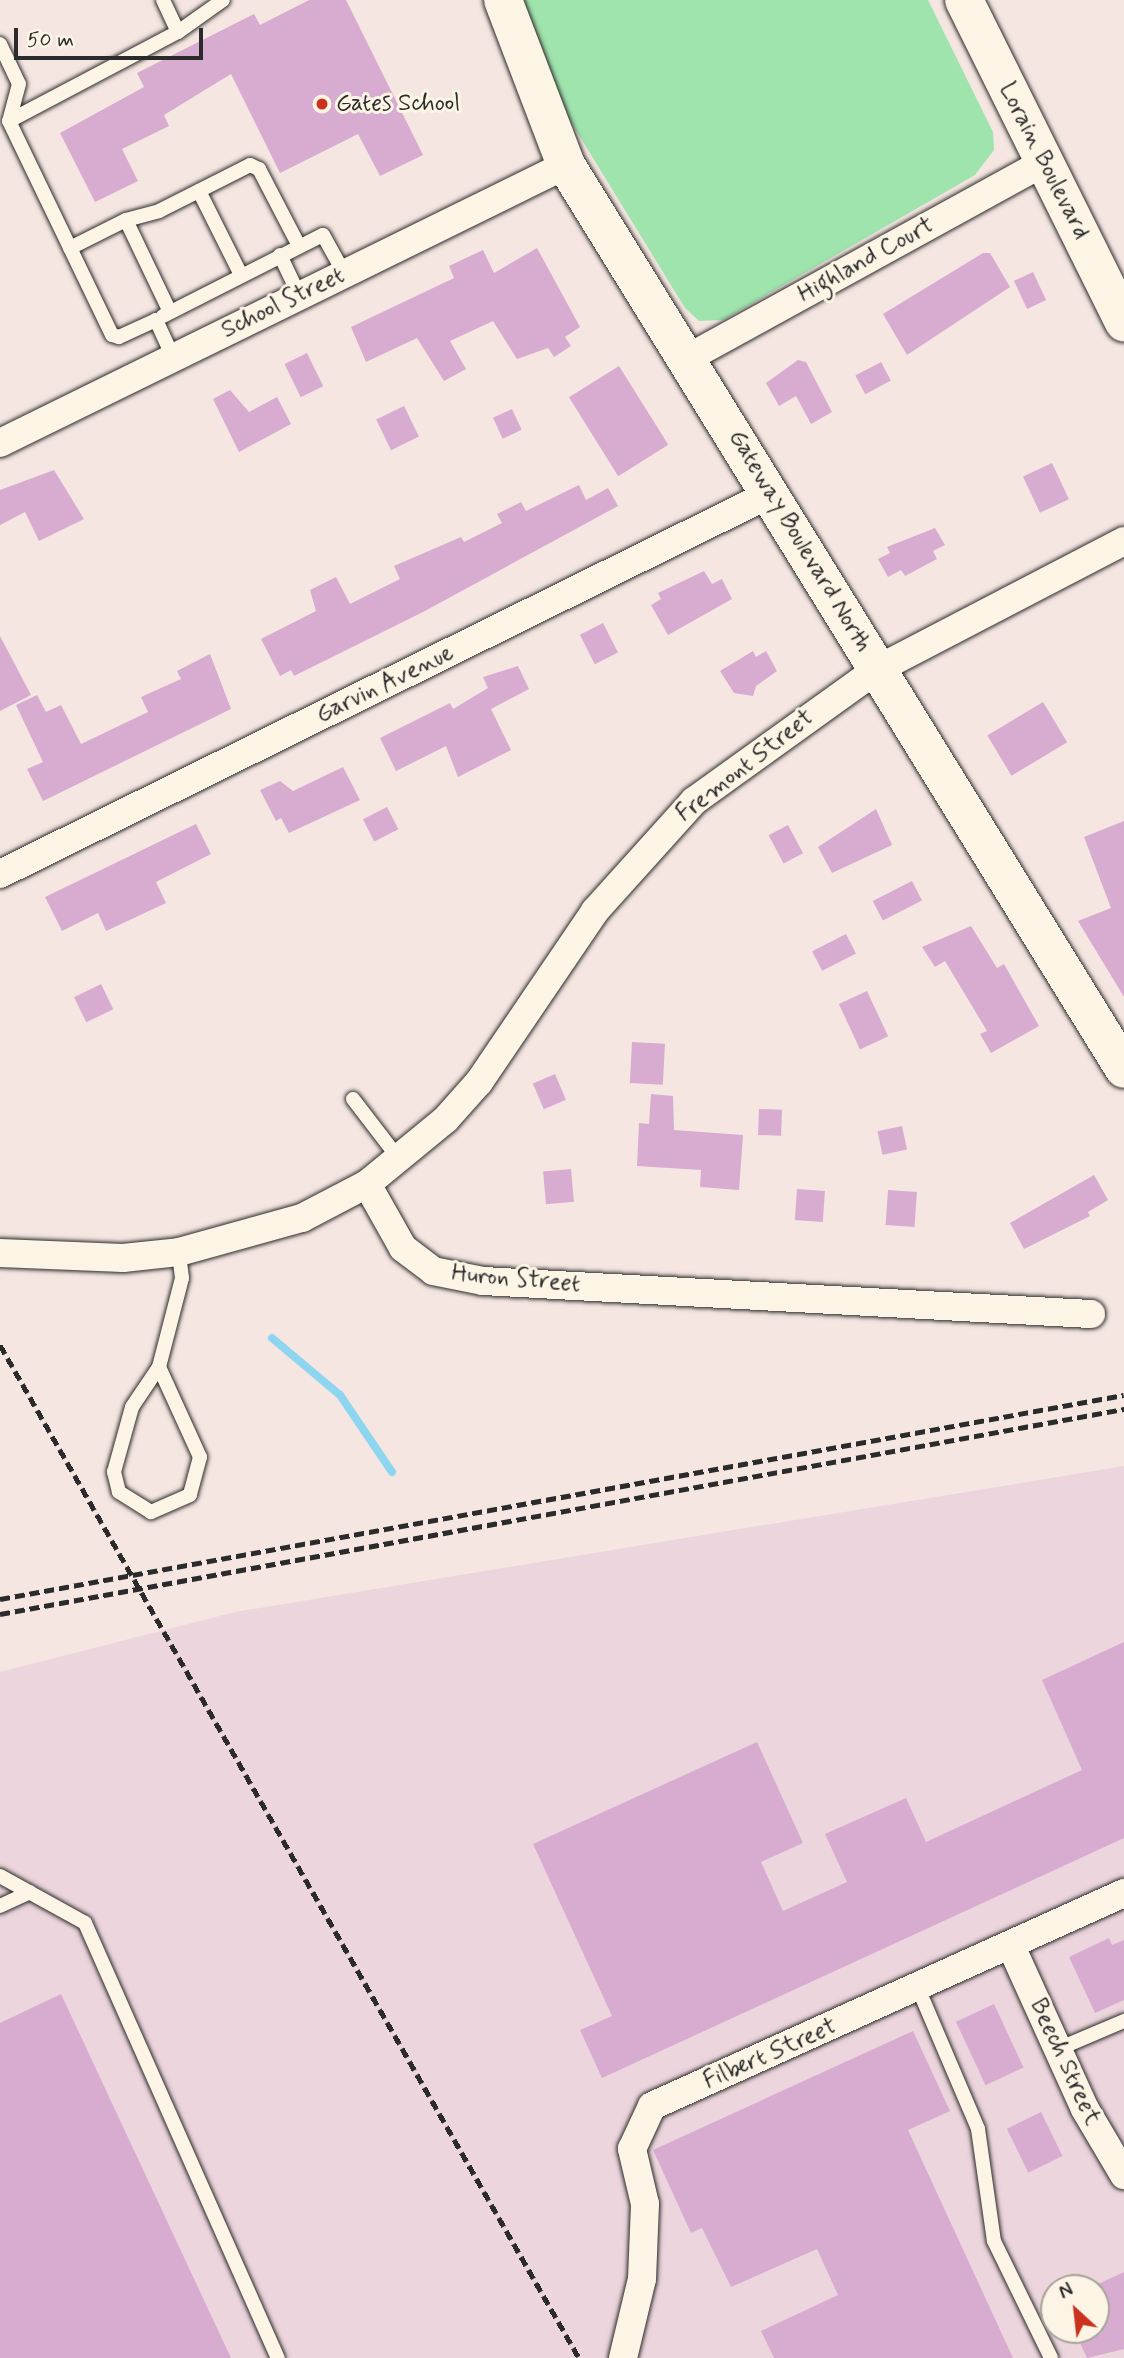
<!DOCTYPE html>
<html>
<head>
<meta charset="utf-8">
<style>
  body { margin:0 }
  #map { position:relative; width:1124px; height:2358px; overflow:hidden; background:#f5e6e1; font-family:Mynerve,sans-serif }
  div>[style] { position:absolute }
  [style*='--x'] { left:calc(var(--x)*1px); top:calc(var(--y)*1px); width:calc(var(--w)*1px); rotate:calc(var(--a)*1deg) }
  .built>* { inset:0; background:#ecd5dc }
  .green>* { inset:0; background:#9fe3ad }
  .stream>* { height:8px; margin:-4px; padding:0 4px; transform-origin:4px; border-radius:4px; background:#8ed6ef }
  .building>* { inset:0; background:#d7acd0; transform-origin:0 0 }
  .roads { filter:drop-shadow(0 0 2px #2b2b2b) drop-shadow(0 0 2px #2b2b2b) }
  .service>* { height:14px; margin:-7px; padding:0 7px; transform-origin:7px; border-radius:7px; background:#fcf5e5 }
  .minor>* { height:28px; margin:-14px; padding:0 14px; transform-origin:14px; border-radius:14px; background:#fcf5e5 }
  .secondary>* { height:38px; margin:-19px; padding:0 19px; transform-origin:19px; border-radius:19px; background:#fcf5e5 }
  .rail>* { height:5px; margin-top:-2.5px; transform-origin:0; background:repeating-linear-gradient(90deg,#2b2b2b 0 10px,transparent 0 15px) }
  .dots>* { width:19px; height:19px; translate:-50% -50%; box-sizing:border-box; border:4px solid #fcf5e5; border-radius:50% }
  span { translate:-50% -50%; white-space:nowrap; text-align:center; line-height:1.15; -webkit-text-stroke:6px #fcf5e5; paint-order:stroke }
  .poi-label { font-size:24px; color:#2b2b2b }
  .left { translate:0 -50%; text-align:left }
  .street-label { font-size:24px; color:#2b2b2b }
  .north { position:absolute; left:1040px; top:2274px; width:70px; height:70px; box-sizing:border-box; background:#fcf5e5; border:2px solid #a8a49b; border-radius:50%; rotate:333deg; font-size:19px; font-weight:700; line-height:28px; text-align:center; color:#2b2b2b }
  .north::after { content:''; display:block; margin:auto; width:24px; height:32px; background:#c8321e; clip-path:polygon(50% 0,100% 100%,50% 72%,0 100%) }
  .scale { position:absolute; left:14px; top:28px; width:189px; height:32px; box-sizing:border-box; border:4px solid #2b2b2b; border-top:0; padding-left:9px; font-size:21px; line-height:24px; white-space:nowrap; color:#2b2b2b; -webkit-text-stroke:5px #fcf5e5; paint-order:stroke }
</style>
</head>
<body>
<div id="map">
  <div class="built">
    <div style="clip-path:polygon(evenodd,1124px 1466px,1124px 2358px,0 2358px,0 1672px,235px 1612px,1124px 1466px,1054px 2288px,1096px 2288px,1096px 2330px,1054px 2330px,1054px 2288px)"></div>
  </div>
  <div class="green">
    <div style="clip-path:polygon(518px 0,928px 0,993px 132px,994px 150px,975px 175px,723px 320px,699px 321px,685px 308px,561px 106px)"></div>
  </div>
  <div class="stream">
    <div style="--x:272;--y:1338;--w:89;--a:40"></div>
    <div style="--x:340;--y:1395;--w:93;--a:56"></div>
  </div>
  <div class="building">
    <div style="clip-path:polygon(309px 0,346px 0,423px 155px,380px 176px,358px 134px,280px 173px,231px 74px,164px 115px,169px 126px,122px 149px,138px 181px,95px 202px,60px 133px,144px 87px,137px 73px,254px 14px,260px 25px)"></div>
    <div style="clip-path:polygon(537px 248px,580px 327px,565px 337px,571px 346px,554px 357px,548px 348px,517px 359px,493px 321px,450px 341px,466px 369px,444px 381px,417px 338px,366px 362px,351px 327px,454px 278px,449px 266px,483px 250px,494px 273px)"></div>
    <div style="clip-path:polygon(983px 253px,990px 253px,1010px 287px,907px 355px,883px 314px)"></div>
    <div style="left:1033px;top:272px;width:31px;height:21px;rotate:65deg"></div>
    <div style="left:307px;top:353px;width:37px;height:25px;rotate:64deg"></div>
    <div style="clip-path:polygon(798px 360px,806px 362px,832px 412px,811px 424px,796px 396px,779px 406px,766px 383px)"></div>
    <div style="left:881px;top:362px;width:21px;height:29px;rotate:62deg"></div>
    <div style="left:619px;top:366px;width:93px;height:59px;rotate:58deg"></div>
    <div style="clip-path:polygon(230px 390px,249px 412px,277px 397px,291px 424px,239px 452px,213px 399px)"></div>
    <div style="left:404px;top:406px;width:34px;height:31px;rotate:64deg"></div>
    <div style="left:512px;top:409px;width:23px;height:21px;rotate:65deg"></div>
    <div style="left:1052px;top:463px;width:40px;height:32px;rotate:65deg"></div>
    <div style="clip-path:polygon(54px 470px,84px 519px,39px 541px,25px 512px,0 525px,0 490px)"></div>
    <div style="clip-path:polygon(579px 485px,586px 500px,608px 488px,618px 506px,423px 612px,294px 676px,291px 670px,280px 676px,261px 639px,316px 611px,310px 590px,336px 577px,350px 604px,400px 579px,394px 566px,461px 537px,464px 542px,502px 523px,497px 514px,521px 502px,526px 511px)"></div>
    <div style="clip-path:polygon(935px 528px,945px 545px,933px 551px,937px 559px,905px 576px,901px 570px,888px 577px,878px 559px,890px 553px,887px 547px)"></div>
    <div style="clip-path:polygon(704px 571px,712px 584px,722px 579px,732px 599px,668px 635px,651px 605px,661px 599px,658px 593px)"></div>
    <div style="left:603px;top:623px;width:33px;height:26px;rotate:63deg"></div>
    <div style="clip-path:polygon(0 636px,31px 695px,0 711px)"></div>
    <div style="clip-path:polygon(753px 651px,756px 657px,766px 651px,777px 671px,756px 686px,753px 696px,734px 693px,720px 671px)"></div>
    <div style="clip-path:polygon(210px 654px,231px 709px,43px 801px,27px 769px,43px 762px,16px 705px,37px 695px,46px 712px,61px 705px,81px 744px,148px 712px,141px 697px,181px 679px,177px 671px)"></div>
    <div style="clip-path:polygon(518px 666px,529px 689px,491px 709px,511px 750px,458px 777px,446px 746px,396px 771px,380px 738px,450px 703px,453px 709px,488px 688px,483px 677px)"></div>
    <div style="left:1043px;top:702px;width:47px;height:65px;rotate:59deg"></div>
    <div style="clip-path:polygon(343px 767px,360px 800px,289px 833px,281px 818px,276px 821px,260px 790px,280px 781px,293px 791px)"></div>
    <div style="left:387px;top:807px;width:25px;height:27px;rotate:63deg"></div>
    <div style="clip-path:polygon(876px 809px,892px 845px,832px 873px,818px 847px)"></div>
    <div style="clip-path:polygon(1124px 821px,1124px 997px,1078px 921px,1111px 908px,1084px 837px)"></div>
    <div style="clip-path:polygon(196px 824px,211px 854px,156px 882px,166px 903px,106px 931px,98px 913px,62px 931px,45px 897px)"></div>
    <div style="left:788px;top:825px;width:32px;height:22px;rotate:62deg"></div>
    <div style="left:912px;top:881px;width:22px;height:44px;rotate:63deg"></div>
    <div style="clip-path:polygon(971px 926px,997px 968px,1004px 964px,1039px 1026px,991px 1053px,980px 1034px,987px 1031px,945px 961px,935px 967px,922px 947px)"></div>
    <div style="left:846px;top:934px;width:22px;height:38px;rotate:63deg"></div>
    <div style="left:101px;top:984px;width:28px;height:30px;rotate:64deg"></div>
    <div style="left:867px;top:991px;width:50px;height:31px;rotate:65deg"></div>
    <div style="left:632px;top:1042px;width:33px;height:41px;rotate:3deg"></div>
    <div style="left:555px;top:1074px;width:28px;height:24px;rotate:67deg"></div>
    <div style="clip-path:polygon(651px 1094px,673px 1096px,674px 1130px,743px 1135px,739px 1190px,700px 1187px,701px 1170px,637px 1166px,639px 1123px,649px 1124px)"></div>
    <div style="left:759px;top:1109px;width:23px;height:26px;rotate:2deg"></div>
    <div style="left:902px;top:1126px;width:24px;height:25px;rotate:78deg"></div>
    <div style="left:571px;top:1169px;width:33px;height:28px;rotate:85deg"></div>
    <div style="clip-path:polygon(1094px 1175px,1108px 1200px,1088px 1212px,1090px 1216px,1024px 1249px,1010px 1223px)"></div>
    <div style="left:797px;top:1189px;width:28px;height:31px;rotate:4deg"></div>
    <div style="left:888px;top:1190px;width:29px;height:35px;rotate:4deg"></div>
    <div style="clip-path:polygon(1124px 1642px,1124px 1838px,602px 2078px,580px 2030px,612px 2016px,533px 1844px,757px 1742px,803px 1843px,761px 1862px,783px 1911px,847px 1882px,825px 1834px,906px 1798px,926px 1842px,1082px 1770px,1042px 1680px)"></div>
    <div style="clip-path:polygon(1109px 1938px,1112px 1945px,1124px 1940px,1124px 2000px,1095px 2013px,1069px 1957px)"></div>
    <div style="clip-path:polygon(61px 1994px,231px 2358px,0 2358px,0 2023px)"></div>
    <div style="left:994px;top:2004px;width:70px;height:42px;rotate:65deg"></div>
    <div style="clip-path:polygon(913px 2031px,950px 2111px,908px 2130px,1013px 2358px,774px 2358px,761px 2331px,838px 2295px,817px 2249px,731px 2287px,702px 2228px,691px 2233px,653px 2150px)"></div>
    <div style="left:1041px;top:2112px;width:49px;height:38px;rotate:64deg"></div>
    <div style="clip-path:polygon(1124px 2272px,1124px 2349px,1087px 2358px,1074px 2330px,1096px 2330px,1096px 2285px)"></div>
  </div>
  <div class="roads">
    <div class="service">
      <div style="--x:163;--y:0;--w:35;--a:65"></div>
      <div style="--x:0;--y:44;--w:44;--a:64.6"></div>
      <div style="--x:19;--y:84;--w:38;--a:105"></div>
      <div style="--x:199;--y:191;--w:94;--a:63.4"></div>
      <div style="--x:70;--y:248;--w:63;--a:-26.6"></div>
      <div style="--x:280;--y:255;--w:44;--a:64.6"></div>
      <div style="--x:170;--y:312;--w:102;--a:-115.6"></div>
      <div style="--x:126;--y:220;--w:34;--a:-15"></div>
      <div style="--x:159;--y:211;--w:102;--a:-26.8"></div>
      <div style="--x:250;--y:165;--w:10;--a:24"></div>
      <div style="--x:259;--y:169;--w:87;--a:62.5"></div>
      <div style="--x:163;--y:316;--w:179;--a:-26.9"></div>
      <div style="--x:323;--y:235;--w:43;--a:61.1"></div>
      <div style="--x:173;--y:357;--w:41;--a:-114.7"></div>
      <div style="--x:156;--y:320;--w:41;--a:155.3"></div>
      <div style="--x:119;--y:337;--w:7;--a:-164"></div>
      <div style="--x:112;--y:335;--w:237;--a:-115.7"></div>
      <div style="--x:9;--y:121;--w:191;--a:-27.8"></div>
      <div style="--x:178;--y:32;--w:55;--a:-35.4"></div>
      <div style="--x:353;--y:1099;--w:76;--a:52.5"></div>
      <div style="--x:159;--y:1367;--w:99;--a:65.5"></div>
      <div style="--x:200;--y:1457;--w:39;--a:105"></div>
      <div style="--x:190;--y:1495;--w:43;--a:156.4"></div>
      <div style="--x:151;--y:1512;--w:38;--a:-148"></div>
      <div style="--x:119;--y:1492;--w:21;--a:-104"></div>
      <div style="--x:114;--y:1472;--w:67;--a:-74.5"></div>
      <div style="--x:132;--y:1407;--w:48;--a:-56"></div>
      <div style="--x:159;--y:1367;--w:92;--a:-75.5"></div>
      <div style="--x:182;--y:1278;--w:26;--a:-97"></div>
      <div style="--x:0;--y:1876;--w:97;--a:28.9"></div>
      <div style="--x:85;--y:1923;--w:476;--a:66.1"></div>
      <div style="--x:0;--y:1906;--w:33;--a:-25"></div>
      <div style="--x:918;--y:1988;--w:153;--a:66.9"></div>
      <div style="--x:978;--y:2129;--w:113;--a:81.9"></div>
      <div style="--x:994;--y:2241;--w:130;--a:64"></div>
      <div style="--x:1058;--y:2049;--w:72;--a:-23"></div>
    </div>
    <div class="minor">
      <div style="--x:688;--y:358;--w:407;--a:-28.8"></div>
      <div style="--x:0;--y:443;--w:631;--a:-26.16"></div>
      <div style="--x:0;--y:874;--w:859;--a:-26.27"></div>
      <div style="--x:367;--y:1184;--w:102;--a:-39.4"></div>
      <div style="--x:446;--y:1119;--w:50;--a:-48.3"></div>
      <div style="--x:479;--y:1082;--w:207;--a:-55.8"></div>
      <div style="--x:595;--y:911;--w:148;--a:-48"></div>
      <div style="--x:694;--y:801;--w:226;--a:-35.7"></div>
      <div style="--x:878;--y:669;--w:277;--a:-27.5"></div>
      <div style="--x:0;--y:1253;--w:123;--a:2.3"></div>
      <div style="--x:123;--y:1258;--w:56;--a:-6.1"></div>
      <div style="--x:179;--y:1252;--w:128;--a:-15.5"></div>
      <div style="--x:302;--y:1218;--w:73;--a:-27.6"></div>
      <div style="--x:367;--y:1184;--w:73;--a:60.6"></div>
      <div style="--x:403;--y:1248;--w:38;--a:37"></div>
      <div style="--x:433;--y:1271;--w:51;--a:11.3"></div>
      <div style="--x:483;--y:1281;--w:609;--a:3.11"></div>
      <div style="--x:1011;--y:1946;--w:179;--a:65.6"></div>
      <div style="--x:1085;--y:2109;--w:77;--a:59.4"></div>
      <div style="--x:623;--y:2358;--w:81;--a:-76.5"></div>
      <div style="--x:642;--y:2279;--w:75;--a:-87.7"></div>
      <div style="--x:645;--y:2204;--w:57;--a:-103.3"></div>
      <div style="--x:632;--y:2149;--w:47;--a:-65.1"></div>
      <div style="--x:652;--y:2106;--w:518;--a:-24.29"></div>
    </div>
    <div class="secondary">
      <div style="--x:503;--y:0;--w:177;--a:69.1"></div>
      <div style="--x:566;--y:165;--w:1062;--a:58.31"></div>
      <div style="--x:964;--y:0;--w:360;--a:63.6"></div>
    </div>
  </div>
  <div class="rail">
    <div style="--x:0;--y:1345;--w:1167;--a:60.25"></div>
    <div style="--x:0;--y:1599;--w:1142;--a:-10.29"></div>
    <div style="--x:0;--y:1614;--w:1143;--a:-10.34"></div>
  </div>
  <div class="dots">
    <div style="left:322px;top:104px;background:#c8321e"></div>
  </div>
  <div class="poi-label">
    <span class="left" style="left:336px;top:104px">Gates School</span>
  </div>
  <div class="street-label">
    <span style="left:1044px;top:161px;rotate:63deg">Lorain Boulevard</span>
    <span style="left:866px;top:260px;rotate:-29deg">Highland Court</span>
    <span style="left:283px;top:303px;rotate:-26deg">School Street</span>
    <span style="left:800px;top:541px;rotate:59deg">Gateway Boulevard North</span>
    <span style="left:385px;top:684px;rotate:-26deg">Garvin Avenue</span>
    <span style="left:745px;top:766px;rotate:-38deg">Fremont Street</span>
    <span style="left:516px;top:1279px;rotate:5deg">Huron Street</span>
    <span style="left:770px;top:2054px;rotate:-24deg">Filbert Street</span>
    <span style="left:1065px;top:2062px;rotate:65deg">Beech Street</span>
  </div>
  <div class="north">N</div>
  <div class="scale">50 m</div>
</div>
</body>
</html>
